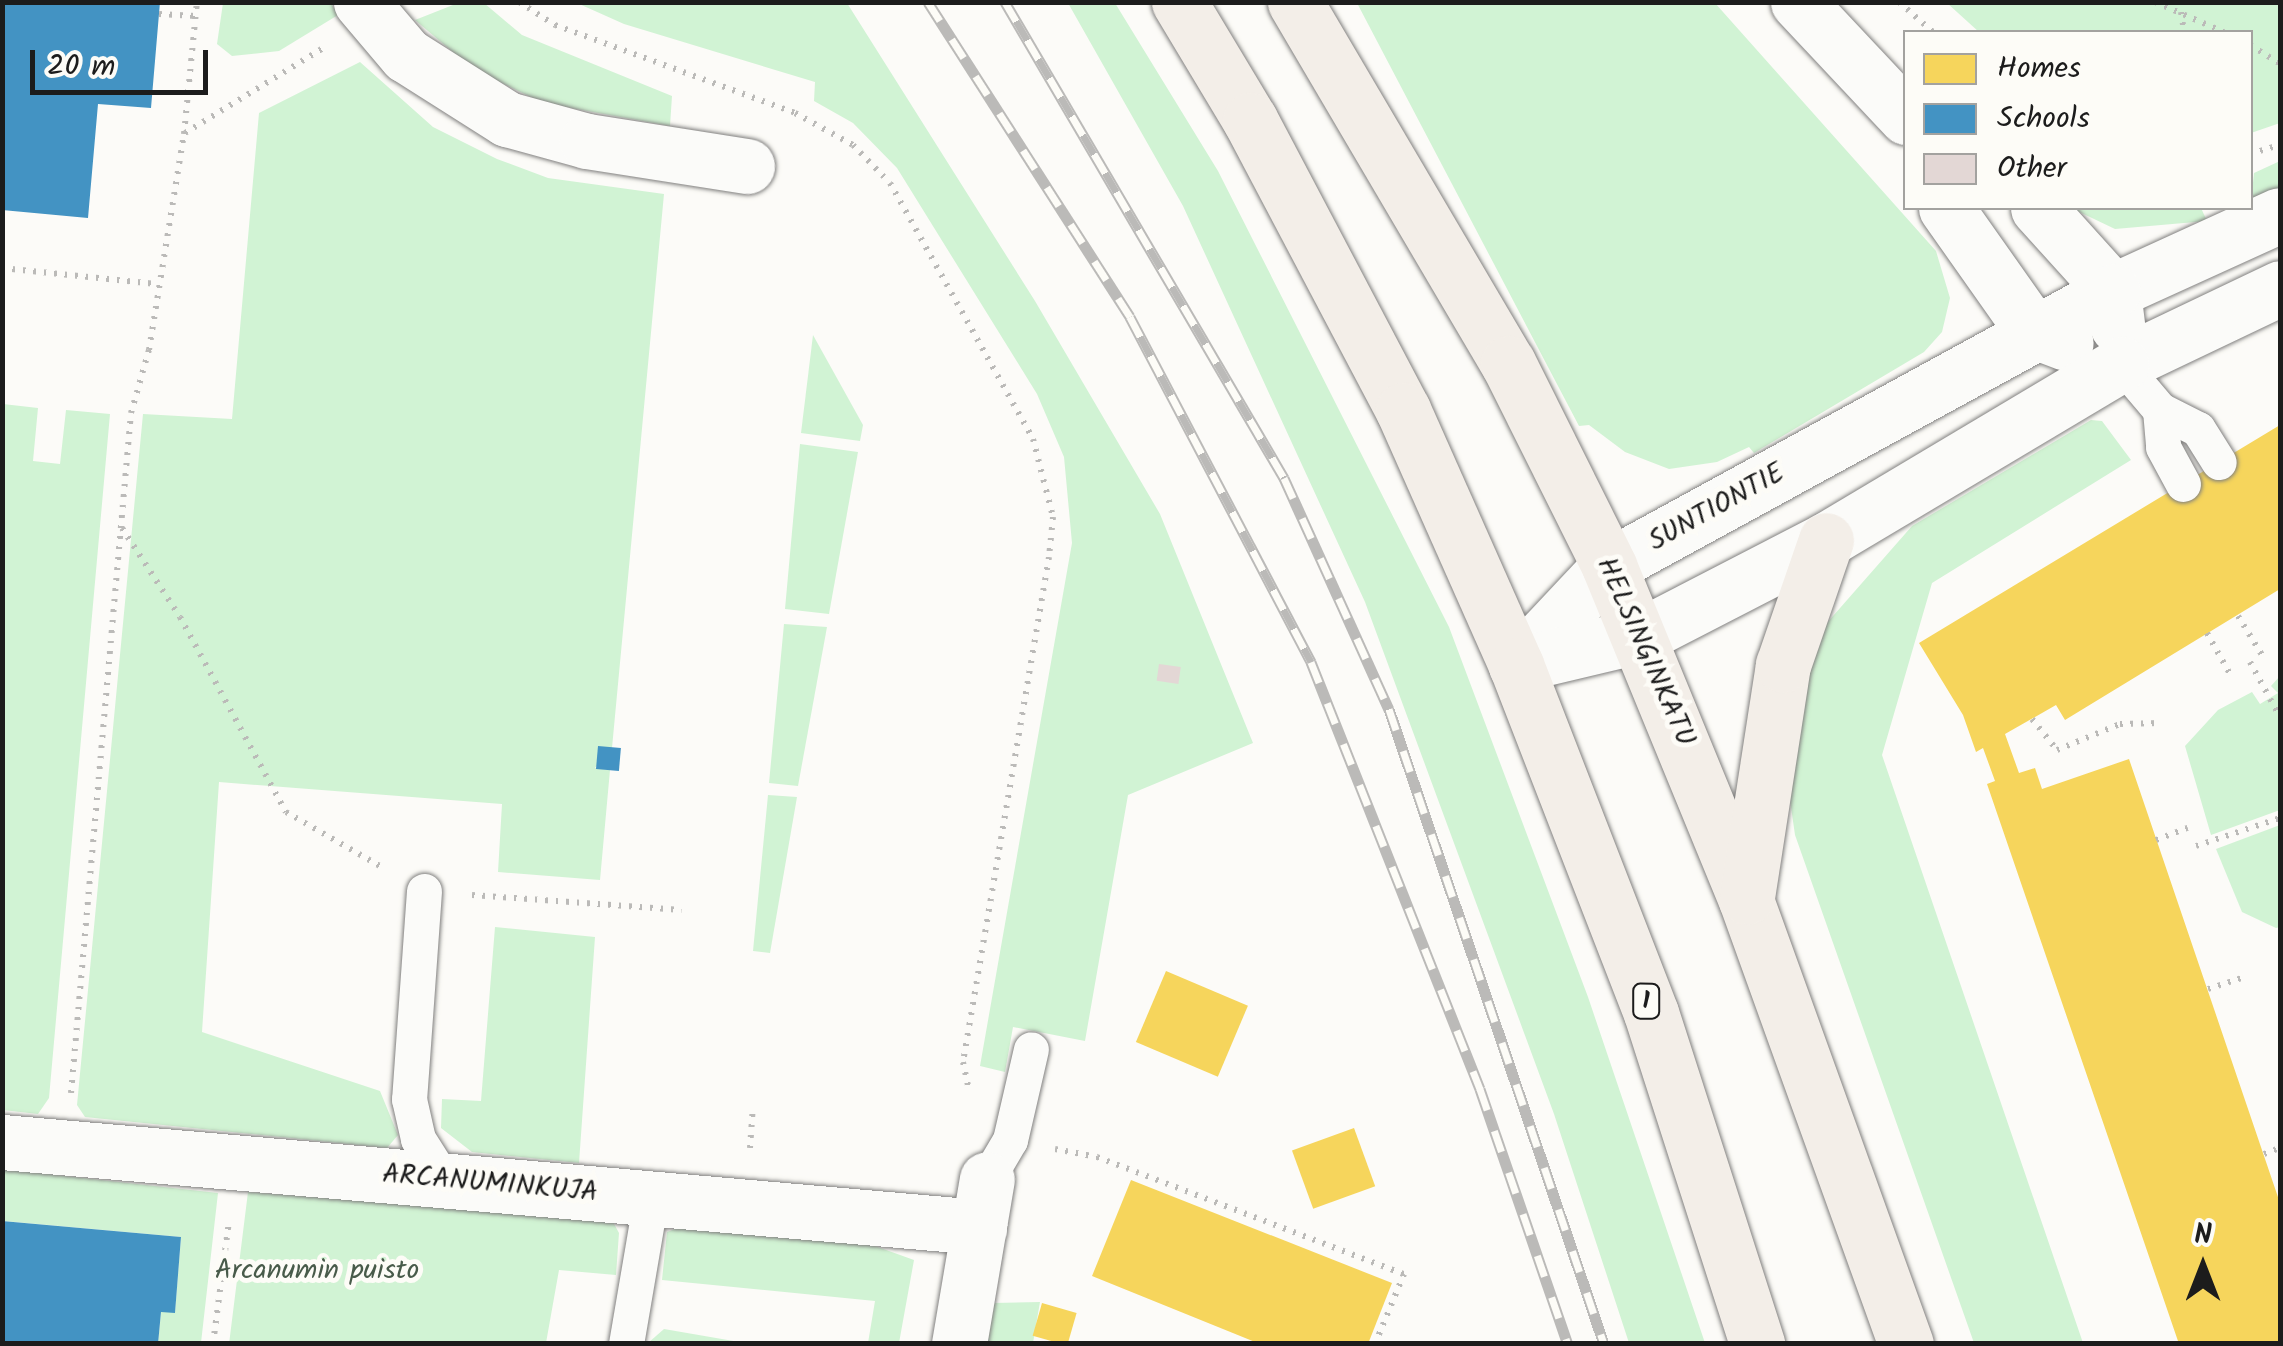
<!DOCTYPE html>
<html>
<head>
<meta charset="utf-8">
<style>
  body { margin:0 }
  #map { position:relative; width:2283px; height:1346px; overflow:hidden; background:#fcfbf8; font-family:Kalam,sans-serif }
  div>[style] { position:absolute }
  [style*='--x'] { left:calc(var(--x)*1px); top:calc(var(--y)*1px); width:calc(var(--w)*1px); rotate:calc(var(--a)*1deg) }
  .green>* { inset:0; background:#d1f3d4 }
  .homes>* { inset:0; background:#f6d55c; transform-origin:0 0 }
  .schools>* { inset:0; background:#4393c3; transform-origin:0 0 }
  .building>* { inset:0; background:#e3d7d5; transform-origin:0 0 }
  .path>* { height:6px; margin-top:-3px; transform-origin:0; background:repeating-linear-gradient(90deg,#bbbab8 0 2.5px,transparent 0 10.5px) }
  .roads { filter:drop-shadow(0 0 2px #81807f) drop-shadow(0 0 2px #81807f) }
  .lane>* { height:35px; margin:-17.5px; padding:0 17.5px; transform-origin:17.5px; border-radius:17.5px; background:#fbfbf9 }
  .street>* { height:55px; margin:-27.5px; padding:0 27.5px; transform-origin:27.5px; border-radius:27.5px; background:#fbfbf9 }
  .secondary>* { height:55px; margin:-27.5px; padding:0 27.5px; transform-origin:27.5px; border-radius:27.5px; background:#fbfbf9 }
  .primary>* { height:55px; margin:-27.5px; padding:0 27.5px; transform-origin:27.5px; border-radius:27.5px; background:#f3eee8 }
  .highway>* { height:55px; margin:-27.5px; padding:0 27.5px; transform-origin:27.5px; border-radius:27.5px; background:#f3eee8 }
  .rail>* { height:11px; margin-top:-5.5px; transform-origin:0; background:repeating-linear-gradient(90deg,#fdfcf7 0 22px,#bbbab8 0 44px); box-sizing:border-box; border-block:2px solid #bbbab8 }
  span { translate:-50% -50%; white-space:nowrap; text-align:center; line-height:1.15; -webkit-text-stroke:10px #fdfcf7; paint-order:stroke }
  .shield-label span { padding:2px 8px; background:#fdfcf7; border:2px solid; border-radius:8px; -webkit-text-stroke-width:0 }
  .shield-label { font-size:25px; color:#1c1c1c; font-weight:700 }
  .street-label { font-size:28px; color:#1c1c1c }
  .park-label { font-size:28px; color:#485b4a }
  .frame { position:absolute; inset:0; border:5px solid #1c1c1c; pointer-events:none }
  .legend { position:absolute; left:1903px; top:30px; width:350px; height:180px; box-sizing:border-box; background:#fdfcf7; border:2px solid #a3a29f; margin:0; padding:12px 18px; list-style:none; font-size:30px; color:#1c1c1c }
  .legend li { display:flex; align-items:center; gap:20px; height:50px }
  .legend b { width:50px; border:2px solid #a3a29f }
  .north { position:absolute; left:2153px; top:1216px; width:100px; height:100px; -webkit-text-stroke:8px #fdfcf7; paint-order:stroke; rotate:0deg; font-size:28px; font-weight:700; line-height:40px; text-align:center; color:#1c1c1c }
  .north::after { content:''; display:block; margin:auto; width:35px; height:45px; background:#1c1c1c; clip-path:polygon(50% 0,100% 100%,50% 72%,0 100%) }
  .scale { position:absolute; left:30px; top:50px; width:178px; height:45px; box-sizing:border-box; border:5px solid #1c1c1c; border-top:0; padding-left:12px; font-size:30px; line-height:35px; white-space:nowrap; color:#1c1c1c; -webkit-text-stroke:8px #fdfcf7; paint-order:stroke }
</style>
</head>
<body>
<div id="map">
  <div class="green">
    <div style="clip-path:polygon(223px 3px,331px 3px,338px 15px,279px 51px,232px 56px,217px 44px)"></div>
    <div style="clip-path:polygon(458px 3px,484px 3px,522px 35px,672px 96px,670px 126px,543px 103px,473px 69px,415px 20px)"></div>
    <div style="clip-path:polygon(577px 3px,847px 3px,1035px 301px,1160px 514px,1253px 743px,1128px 795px,1085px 1041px,1013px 1027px,1005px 1072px,980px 1066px,1072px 543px,1064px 457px,1037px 394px,897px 168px,853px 123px,814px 101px,815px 82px,624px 24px)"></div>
    <div style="clip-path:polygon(1068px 3px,1115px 3px,1218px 171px,1449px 627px,1588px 997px,1705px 1343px,1629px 1343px,1554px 1114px,1365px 602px,1183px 206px)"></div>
    <div style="clip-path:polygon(1357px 3px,1715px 3px,1936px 251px,1950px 298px,1942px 332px,1924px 352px,1754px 453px,1749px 447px,1717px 462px,1669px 469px,1625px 452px,1589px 425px,1579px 426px)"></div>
    <div style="clip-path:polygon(1947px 3px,2280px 3px,2280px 123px,2251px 133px,2250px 32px,1979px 32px)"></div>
    <div style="clip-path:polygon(360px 62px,433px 127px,497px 159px,548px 178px,664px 194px,612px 748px,595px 768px,610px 770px,600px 880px,498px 872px,502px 804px,219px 782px,202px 1032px,380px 1091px,398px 1135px,387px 1148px,85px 1117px,77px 1105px,143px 414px,232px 419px,259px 113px)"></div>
    <div style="clip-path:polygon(2280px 161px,2280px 193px,2251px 202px,2254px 173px)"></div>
    <div style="clip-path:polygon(2071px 208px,2201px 208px,2207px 221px,2115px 229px)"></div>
    <div style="clip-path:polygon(813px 335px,863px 425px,860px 441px,801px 433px)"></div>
    <div style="clip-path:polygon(3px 404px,38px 408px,33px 461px,60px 464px,66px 410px,110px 414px,49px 1098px,38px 1114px,3px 1110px)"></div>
    <div style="clip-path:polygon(2091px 420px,2102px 421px,2131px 460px,1932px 583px,1882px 755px,2083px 1343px,1974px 1343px,1795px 835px,1786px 772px,1789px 716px,1826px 624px,1912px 526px)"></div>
    <div style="clip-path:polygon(800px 444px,858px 452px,829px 614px,785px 609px)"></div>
    <div style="clip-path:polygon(784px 624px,827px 627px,798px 786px,769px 783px)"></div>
    <div style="clip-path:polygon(2280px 676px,2280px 810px,2211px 835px,2185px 746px,2218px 710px,2252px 692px,2260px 704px,2278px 693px,2271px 686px)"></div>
    <div style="clip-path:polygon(768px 795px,797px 797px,770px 953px,753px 951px)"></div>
    <div style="clip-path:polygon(2280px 825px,2280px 927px,2276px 928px,2242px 912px,2216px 849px)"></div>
    <div style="clip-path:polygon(495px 927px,595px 937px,579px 1163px,472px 1152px,441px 1128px,442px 1099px,481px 1101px)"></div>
    <div style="clip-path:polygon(2px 1169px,218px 1193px,201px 1343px,158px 1343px,161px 1312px,175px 1312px,181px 1237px,3px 1221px)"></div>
    <div style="clip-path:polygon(248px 1192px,612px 1220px,619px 1233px,616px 1275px,559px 1270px,546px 1343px,229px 1344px)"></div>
    <div style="clip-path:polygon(683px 1226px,875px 1246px,914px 1260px,899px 1343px,868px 1343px,875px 1301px,662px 1280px,667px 1232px)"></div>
    <div style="clip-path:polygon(1040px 1302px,1033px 1343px,985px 1344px,992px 1303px)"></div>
    <div style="clip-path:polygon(664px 1329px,745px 1343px,648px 1343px)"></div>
  </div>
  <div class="homes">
    <div style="clip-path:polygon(2280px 425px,2280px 589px,2065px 720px,2056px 705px,2005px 734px,2019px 773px,2035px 768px,2042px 789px,2129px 759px,2280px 1203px,2280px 1344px,2179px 1344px,1987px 784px,1995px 781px,1983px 748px,1976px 752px,1963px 715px,1919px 643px)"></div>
    <div style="left:1166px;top:971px;width:89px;height:77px;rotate:23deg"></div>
    <div style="left:1354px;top:1128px;width:62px;height:66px;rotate:70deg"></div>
    <div style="clip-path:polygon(1131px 1180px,1392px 1283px,1368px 1344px,1260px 1344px,1092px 1276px)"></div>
    <div style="left:1042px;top:1303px;width:36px;height:34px;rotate:16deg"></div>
  </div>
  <div class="schools">
    <div style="clip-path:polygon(2px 2px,160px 2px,151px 108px,98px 104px,88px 218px,2px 210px)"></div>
    <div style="left:598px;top:746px;width:23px;height:23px;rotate:5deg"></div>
    <div style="clip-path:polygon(2px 1221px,181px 1237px,175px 1313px,161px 1312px,158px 1344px,2px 1344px)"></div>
  </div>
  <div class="building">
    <div style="left:1159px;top:664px;width:22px;height:17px;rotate:8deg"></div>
  </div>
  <div class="path">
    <div style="--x:519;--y:2;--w:43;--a:32.6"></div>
    <div style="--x:555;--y:25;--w:256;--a:20.1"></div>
    <div style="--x:795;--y:113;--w:66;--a:28.9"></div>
    <div style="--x:853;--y:145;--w:53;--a:45.8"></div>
    <div style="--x:890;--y:183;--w:293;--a:60.8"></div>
    <div style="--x:1033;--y:439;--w:81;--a:75.6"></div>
    <div style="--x:1053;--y:517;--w:40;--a:95.7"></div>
    <div style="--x:1049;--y:557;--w:512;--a:99.66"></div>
    <div style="--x:963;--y:1062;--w:30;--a:78"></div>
    <div style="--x:1899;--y:2;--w:45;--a:41.4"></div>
    <div style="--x:2155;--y:2;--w:75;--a:23.5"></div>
    <div style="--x:2181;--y:12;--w:20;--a:81"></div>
    <div style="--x:159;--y:14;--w:37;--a:3"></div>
    <div style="--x:2250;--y:45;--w:36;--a:32"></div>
    <div style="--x:185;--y:133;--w:162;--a:-31.6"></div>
    <div style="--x:2250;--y:154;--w:31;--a:-17"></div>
    <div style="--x:2;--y:268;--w:155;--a:5.9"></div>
    <div style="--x:122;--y:528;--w:106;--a:56.9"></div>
    <div style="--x:180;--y:617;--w:222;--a:61.5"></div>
    <div style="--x:286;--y:812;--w:114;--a:29.9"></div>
    <div style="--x:2238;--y:616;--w:46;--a:58.4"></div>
    <div style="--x:2207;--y:633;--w:47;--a:60.7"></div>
    <div style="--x:2250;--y:662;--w:63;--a:61.4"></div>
    <div style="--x:2032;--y:719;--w:40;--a:51"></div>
    <div style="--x:2057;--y:750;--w:68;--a:-22.4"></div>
    <div style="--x:2120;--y:724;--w:41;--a:-1.4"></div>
    <div style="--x:2156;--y:840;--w:34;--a:-21"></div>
    <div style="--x:2196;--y:846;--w:89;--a:-18.4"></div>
    <div style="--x:472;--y:895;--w:210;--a:4.1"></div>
    <div style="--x:2208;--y:989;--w:35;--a:-18"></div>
    <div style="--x:71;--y:1093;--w:683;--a:-84.96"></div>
    <div style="--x:131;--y:413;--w:66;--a:-74.1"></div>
    <div style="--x:149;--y:350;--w:219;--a:-80.8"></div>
    <div style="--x:184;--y:134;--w:133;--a:-84.4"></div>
    <div style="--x:750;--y:1148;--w:39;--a:-86"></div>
    <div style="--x:1055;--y:1149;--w:43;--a:10.8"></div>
    <div style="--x:1097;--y:1157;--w:329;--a:20.9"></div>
    <div style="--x:1404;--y:1274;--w:76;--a:112.5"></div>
    <div style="--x:2264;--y:1154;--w:17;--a:-21"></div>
    <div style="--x:213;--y:1344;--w:124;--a:-82.6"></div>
  </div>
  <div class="roads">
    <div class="lane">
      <div style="--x:2121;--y:364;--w:60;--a:49.7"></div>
      <div style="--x:2160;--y:410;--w:42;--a:26.6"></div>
      <div style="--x:2198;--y:429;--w:39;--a:58"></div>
      <div style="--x:2160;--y:410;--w:37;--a:85"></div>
      <div style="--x:2163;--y:447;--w:42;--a:61.6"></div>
      <div style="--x:424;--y:891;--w:209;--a:94.1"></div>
      <div style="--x:409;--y:1099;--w:41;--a:77.3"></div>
      <div style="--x:418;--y:1139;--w:49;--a:57.6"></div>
      <div style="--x:987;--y:1179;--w:45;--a:-59.5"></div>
      <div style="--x:1010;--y:1140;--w:93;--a:-77"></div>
      <div style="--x:626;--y:1344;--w:148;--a:-80.3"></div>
    </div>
    <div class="street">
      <div style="--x:361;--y:2;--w:70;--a:49.7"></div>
      <div style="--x:406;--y:55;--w:120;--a:32.4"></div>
      <div style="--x:507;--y:119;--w:83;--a:15.4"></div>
      <div style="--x:587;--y:141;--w:162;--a:8.9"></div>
      <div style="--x:2113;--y:291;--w:183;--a:-24.5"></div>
      <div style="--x:2121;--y:364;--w:176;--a:-25.5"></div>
      <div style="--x:2;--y:1142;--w:981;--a:4.97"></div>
      <div style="--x:959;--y:1344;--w:167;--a:-80.4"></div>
    </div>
    <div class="secondary">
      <div style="--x:1798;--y:2;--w:158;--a:46.8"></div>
      <div style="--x:1946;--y:208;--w:149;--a:54.8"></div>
      <div style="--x:2032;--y:330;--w:36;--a:21"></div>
      <div style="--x:2038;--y:208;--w:112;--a:47.9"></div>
      <div style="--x:2113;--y:291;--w:35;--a:83"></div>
      <div style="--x:1516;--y:665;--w:136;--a:-46.8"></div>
      <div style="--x:1609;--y:566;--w:574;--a:-28.62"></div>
      <div style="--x:1516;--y:665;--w:130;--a:-13.4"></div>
      <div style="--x:1642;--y:635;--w:207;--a:-27.3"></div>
      <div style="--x:1826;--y:540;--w:344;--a:-30.8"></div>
    </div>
    <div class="primary">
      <div style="--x:1179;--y:2;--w:138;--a:59"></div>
      <div style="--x:1250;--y:120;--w:328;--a:62.2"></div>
      <div style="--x:1403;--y:410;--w:279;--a:66.1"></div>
      <div style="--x:1295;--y:2;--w:419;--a:59.5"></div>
      <div style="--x:1508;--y:363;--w:227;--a:63.5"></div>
    </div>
    <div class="highway">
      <div style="--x:1609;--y:566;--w:361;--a:67.7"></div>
      <div style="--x:1746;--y:900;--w:472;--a:70.2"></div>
      <div style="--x:1516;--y:665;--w:373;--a:68.8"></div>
      <div style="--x:1651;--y:1013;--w:348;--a:72.2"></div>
      <div style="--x:1747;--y:897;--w:235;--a:-81.2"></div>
      <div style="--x:1783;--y:665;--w:132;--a:-71"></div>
    </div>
  </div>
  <div class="rail">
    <div style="--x:928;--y:2;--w:374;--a:57.3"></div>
    <div style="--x:1130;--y:317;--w:390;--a:62.3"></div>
    <div style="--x:1311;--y:662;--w:459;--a:68.4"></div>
    <div style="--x:1480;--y:1089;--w:270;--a:71"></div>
    <div style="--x:1005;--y:2;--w:552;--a:59.62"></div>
    <div style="--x:1284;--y:478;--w:254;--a:65.6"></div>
    <div style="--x:1389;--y:709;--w:670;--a:71.29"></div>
  </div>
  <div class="shield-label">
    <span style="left:1646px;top:1001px">1</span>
  </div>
  <div class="street-label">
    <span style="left:1717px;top:508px;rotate:-29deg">SUNTIONTIE</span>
    <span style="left:1645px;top:652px;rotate:66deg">HELSINGINKATU</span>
    <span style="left:490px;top:1184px;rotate:5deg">ARCANUMINKUJA</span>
  </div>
  <div class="park-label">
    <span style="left:317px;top:1271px">Arcanumin puisto</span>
  </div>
  <div class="frame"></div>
  <ul class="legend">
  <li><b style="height:28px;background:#f6d55c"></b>Homes</li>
  <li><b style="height:28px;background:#4393c3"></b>Schools</li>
  <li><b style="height:28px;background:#e3d7d5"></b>Other</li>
  </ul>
  <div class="north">N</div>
  <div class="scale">20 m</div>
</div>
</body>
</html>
